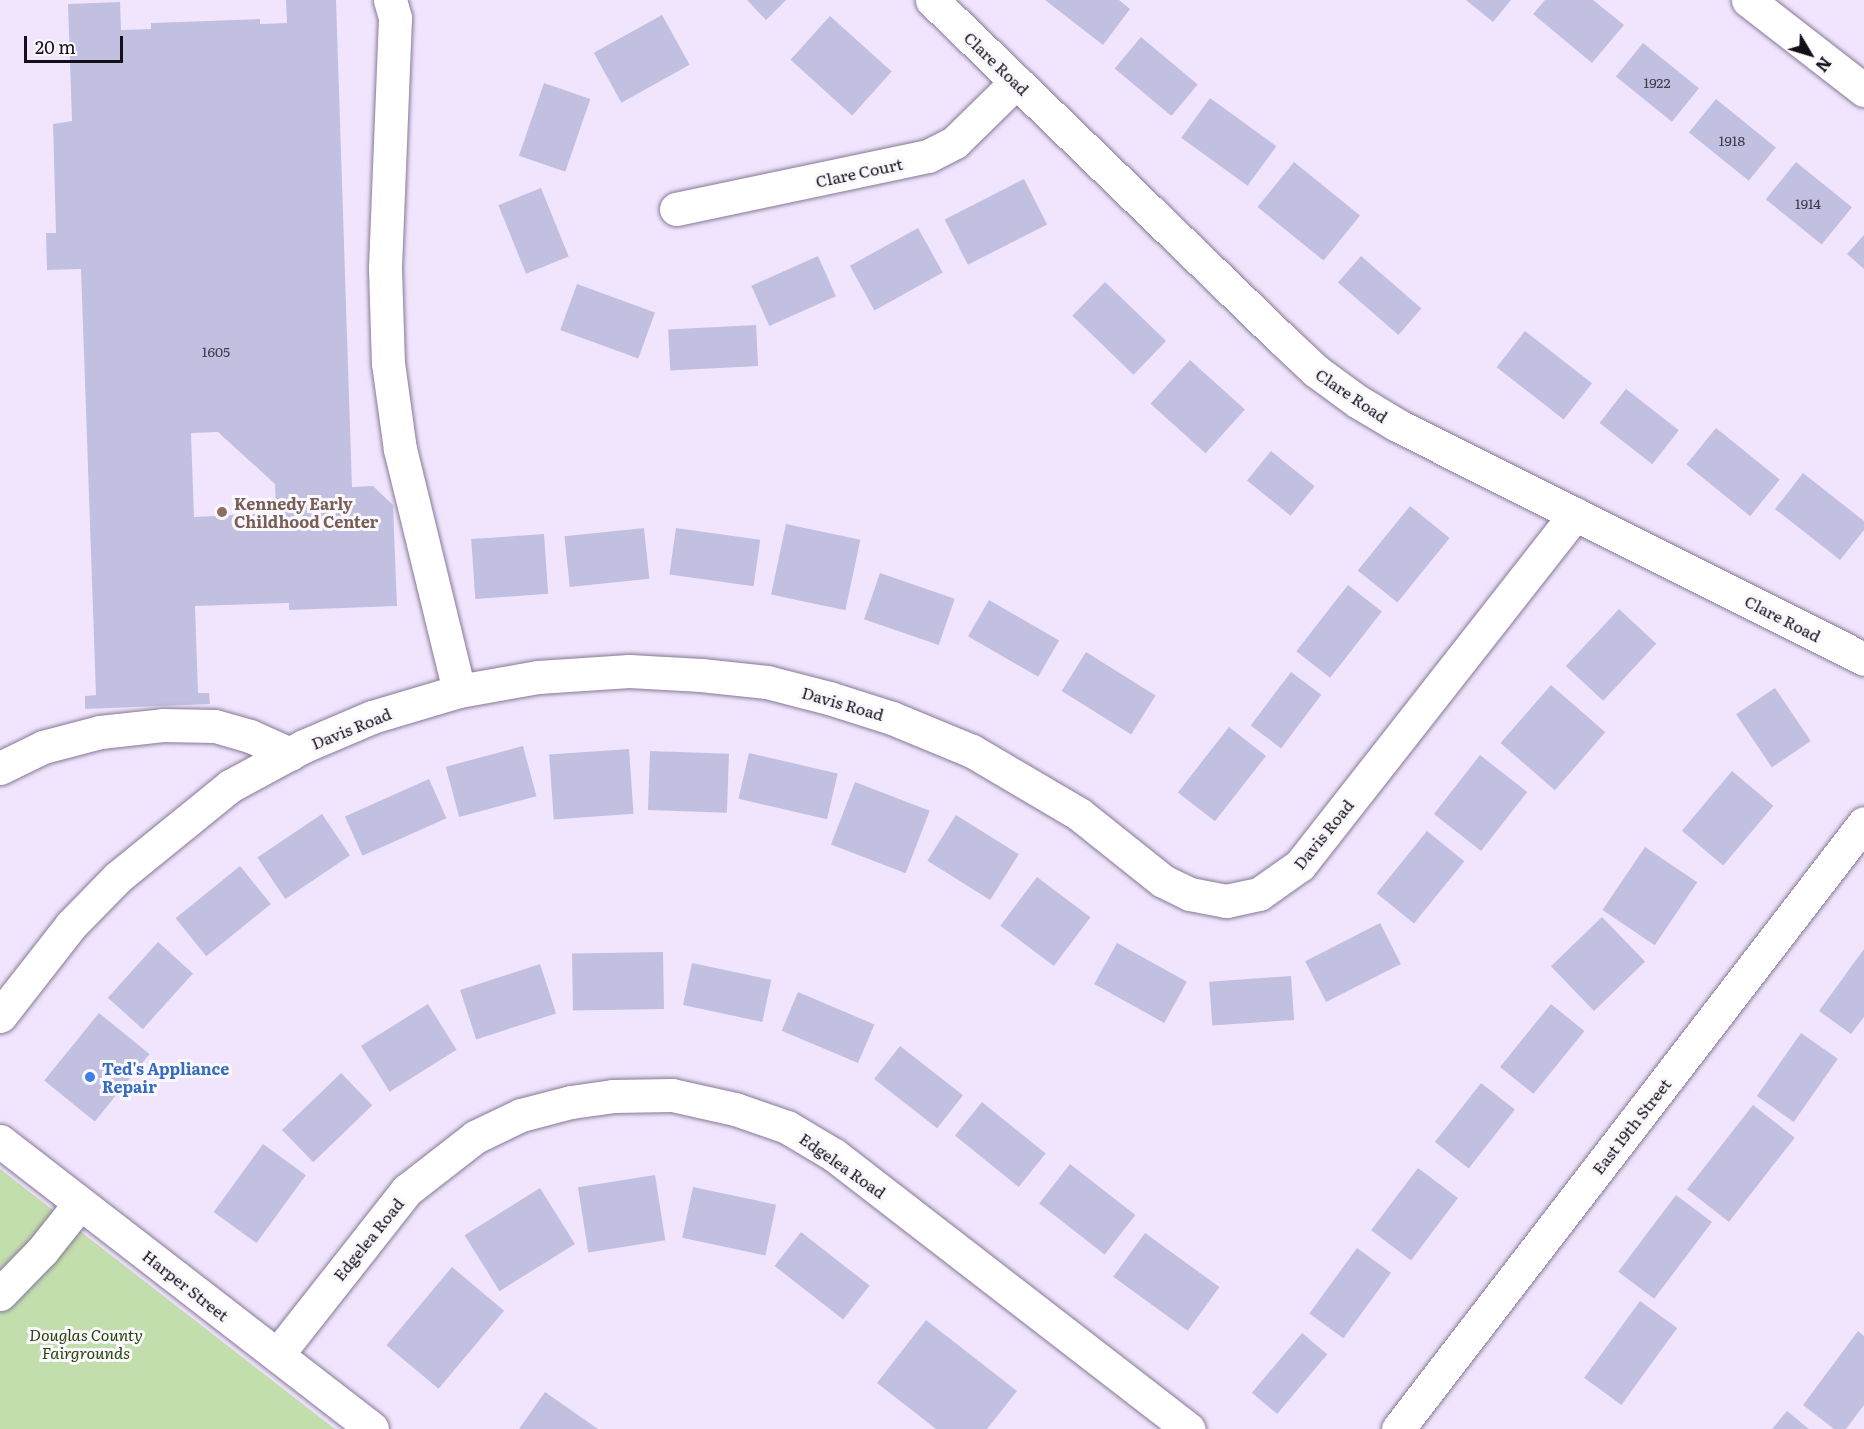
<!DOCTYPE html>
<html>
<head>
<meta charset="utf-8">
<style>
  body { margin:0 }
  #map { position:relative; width:1864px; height:1429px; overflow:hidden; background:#f1e5fe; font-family:Literata,serif }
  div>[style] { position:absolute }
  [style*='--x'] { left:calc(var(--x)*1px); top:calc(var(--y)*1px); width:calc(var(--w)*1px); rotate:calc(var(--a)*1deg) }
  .green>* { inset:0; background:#c3dead }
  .building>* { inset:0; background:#c2c0e0; transform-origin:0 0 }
  .roads { filter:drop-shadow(0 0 2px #877995) drop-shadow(0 0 2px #877995) }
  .minor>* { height:33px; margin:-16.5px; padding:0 16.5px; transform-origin:16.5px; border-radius:16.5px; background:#fff }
  .dots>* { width:16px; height:16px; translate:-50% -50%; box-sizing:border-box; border:3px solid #faf7fd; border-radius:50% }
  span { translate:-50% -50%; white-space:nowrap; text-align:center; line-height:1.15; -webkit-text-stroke:6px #faf7fd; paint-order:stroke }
  .number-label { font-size:14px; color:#403b4b }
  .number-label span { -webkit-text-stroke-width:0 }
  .street-label { font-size:16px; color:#140f19 }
  .education-label { font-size:16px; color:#785e54; font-weight:700 }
  .left { translate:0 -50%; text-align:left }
  .shop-label { font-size:16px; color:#366cbe; font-weight:700 }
  .park-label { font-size:16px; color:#294408; font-style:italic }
  .north { position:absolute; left:1780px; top:24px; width:60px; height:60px; -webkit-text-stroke:4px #faf7fd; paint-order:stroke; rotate:128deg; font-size:16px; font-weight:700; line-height:24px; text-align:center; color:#140f19 }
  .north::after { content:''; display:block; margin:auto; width:21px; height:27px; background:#140f19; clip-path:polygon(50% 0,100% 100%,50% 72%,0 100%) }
  .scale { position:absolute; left:24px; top:36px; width:99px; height:27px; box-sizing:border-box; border:3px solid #140f19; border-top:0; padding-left:8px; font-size:18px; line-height:21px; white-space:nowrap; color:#140f19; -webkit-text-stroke:4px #faf7fd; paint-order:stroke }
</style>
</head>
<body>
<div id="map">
  <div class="green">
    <div style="clip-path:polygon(0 1169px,335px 1429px,0 1429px)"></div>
  </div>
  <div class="building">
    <div style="clip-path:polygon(evenodd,286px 0,336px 0,352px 487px,373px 486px,393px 505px,397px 606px,289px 610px,289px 603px,195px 606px,198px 693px,209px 693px,210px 704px,85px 709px,85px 696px,96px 695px,81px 269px,47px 270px,46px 233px,56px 233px,53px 124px,72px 121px,68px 4px,120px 2px,121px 30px,151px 29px,151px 23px,260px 19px,260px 24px,287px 23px,286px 0,218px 432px,275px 484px,276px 513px,194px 517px,191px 433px,218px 432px)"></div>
    <div style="clip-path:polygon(747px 0,786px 0,766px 20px)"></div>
    <div style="clip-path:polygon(1045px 0,1119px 0,1130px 9px,1103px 45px)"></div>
    <div style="clip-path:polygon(1466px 0,1511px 0,1493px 22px)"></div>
    <div style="clip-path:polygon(1545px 0,1593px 0,1624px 25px,1592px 63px,1533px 14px)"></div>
    <div style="left:662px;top:15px;width:57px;height:78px;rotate:61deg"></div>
    <div style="left:830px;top:16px;width:83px;height:59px;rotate:42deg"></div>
    <div style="left:1141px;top:37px;width:74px;height:41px;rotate:40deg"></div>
    <div style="left:1643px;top:43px;width:72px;height:43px;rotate:39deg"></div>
    <div style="left:544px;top:83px;width:49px;height:77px;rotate:19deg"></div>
    <div style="left:1210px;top:98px;width:82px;height:49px;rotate:36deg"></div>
    <div style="left:1716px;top:99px;width:77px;height:43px;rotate:39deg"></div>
    <div style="left:1294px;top:162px;width:85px;height:58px;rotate:39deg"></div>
    <div style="left:1796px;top:162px;width:72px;height:48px;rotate:39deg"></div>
    <div style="left:1024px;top:179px;width:51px;height:89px;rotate:63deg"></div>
    <div style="left:541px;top:188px;width:74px;height:46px;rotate:68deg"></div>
    <div style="left:918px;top:228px;width:51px;height:78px;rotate:61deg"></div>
    <div style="clip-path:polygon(1864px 235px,1864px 269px,1847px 254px)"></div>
    <div style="left:818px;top:256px;width:44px;height:73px;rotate:66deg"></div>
    <div style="left:1361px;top:256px;width:80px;height:35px;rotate:41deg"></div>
    <div style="left:1105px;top:282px;width:85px;height:47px;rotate:44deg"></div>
    <div style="left:577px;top:284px;width:83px;height:49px;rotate:20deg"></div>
    <div style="left:756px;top:325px;width:41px;height:88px;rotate:87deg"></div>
    <div style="left:1525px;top:331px;width:85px;height:46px;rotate:38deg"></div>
    <div style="left:1190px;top:360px;width:74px;height:59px;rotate:42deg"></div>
    <div style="left:1626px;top:389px;width:67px;height:43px;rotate:38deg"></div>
    <div style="left:1716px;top:428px;width:82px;height:47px;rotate:39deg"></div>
    <div style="left:1271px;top:451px;width:56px;height:38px;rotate:39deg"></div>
    <div style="clip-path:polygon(1803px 473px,1864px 521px,1864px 530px,1840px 560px,1775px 509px)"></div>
    <div style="left:1410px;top:506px;width:51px;height:83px;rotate:39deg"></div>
    <div style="left:786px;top:524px;width:76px;height:72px;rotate:12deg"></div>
    <div style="left:644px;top:528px;width:51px;height:80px;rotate:84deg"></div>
    <div style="left:676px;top:528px;width:85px;height:47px;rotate:8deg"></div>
    <div style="left:544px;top:534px;width:60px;height:73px;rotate:86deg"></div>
    <div style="left:880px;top:573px;width:79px;height:49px;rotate:19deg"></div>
    <div style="left:1348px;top:585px;width:43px;height:84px;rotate:38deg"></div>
    <div style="left:989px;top:600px;width:81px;height:42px;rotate:30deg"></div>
    <div style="left:1619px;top:609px;width:51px;height:78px;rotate:43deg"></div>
    <div style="left:1086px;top:652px;width:82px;height:46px;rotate:32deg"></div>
    <div style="left:1291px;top:672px;width:38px;height:67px;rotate:37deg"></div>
    <div style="left:1551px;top:685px;width:72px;height:77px;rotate:41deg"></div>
    <div style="left:1775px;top:688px;width:64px;height:47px;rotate:56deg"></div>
    <div style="left:1229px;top:727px;width:47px;height:83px;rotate:38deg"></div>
    <div style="left:523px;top:746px;width:52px;height:80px;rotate:75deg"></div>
    <div style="left:629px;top:749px;width:65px;height:80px;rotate:86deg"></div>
    <div style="left:650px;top:751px;width:79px;height:59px;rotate:2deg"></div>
    <div style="left:749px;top:753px;width:91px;height:47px;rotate:13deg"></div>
    <div style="left:1480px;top:755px;width:60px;height:75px;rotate:38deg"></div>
    <div style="left:1732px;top:771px;width:54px;height:78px;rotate:40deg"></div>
    <div style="left:429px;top:779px;width:43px;height:92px;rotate:66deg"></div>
    <div style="left:855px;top:782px;width:80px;height:67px;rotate:21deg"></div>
    <div style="left:322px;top:814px;width:50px;height:78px;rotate:56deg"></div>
    <div style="left:956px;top:815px;width:74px;height:54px;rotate:32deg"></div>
    <div style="left:1427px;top:831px;width:48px;height:80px;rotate:39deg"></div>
    <div style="left:1645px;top:847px;width:63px;height:76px;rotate:34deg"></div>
    <div style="left:240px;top:866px;width:49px;height:83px;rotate:51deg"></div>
    <div style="left:1037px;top:877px;width:67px;height:61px;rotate:37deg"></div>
    <div style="left:1602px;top:917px;width:62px;height:71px;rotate:46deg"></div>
    <div style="left:1380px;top:923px;width:46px;height:84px;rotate:63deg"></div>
    <div style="left:158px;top:942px;width:47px;height:75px;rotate:42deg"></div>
    <div style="left:1117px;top:943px;width:80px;height:47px;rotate:29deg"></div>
    <div style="clip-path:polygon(1864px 949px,1864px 1017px,1851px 1034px,1819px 1011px)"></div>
    <div style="left:663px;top:952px;width:57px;height:91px;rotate:89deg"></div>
    <div style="left:692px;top:963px;width:81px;height:43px;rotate:12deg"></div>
    <div style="left:540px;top:964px;width:52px;height:84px;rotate:72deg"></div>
    <div style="left:1291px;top:976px;width:44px;height:82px;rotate:86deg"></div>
    <div style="left:798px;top:992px;width:83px;height:42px;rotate:23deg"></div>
    <div style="left:428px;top:1004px;width:54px;height:79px;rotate:58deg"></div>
    <div style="left:1551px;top:1004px;width:43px;height:81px;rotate:39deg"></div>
    <div style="left:99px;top:1013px;width:65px;height:87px;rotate:39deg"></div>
    <div style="left:1801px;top:1033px;width:45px;height:77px;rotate:35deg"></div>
    <div style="left:900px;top:1046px;width:80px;height:42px;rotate:38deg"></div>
    <div style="left:341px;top:1073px;width:45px;height:82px;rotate:46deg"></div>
    <div style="left:1481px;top:1083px;width:43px;height:75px;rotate:38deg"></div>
    <div style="left:982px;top:1102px;width:82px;height:43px;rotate:39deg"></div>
    <div style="left:1753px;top:1105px;width:53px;height:107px;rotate:38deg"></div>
    <div style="left:263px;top:1144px;width:53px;height:84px;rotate:36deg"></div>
    <div style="left:1070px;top:1164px;width:83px;height:50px;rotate:38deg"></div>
    <div style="left:1418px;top:1168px;width:50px;height:78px;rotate:37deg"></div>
    <div style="left:655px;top:1175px;width:66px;height:78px;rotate:81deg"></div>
    <div style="left:693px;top:1187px;width:85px;height:52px;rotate:12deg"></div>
    <div style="left:540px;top:1188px;width:66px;height:89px;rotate:58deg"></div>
    <div style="left:1676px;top:1195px;width:45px;height:96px;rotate:37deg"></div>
    <div style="left:801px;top:1232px;width:87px;height:43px;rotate:38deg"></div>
    <div style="left:1145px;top:1233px;width:92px;height:54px;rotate:36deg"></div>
    <div style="left:1357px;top:1248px;width:42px;height:81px;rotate:36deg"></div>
    <div style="left:452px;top:1267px;width:68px;height:102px;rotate:40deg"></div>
    <div style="left:1640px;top:1301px;width:46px;height:95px;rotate:36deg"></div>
    <div style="clip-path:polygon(926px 1320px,1017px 1391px,987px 1429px,936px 1429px,877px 1383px)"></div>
    <div style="clip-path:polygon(1858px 1331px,1864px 1336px,1864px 1405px,1846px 1429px,1834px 1429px,1803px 1405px)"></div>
    <div style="left:1302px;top:1333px;width:33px;height:78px;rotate:40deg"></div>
    <div style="clip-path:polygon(545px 1392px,598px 1429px,519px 1429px)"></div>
    <div style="clip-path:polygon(1787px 1411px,1809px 1429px,1772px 1429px)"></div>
  </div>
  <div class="roads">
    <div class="minor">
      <div style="--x:390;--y:0;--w:19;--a:74"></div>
      <div style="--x:395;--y:18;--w:251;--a:92.3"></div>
      <div style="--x:385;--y:269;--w:94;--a:88.2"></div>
      <div style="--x:388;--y:363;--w:87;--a:82.1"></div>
      <div style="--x:400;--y:449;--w:249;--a:76.3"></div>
      <div style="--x:932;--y:0;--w:487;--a:44.1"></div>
      <div style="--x:1282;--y:339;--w:47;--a:43.3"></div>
      <div style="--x:1316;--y:371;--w:51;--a:36.2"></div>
      <div style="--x:1357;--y:401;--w:47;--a:31"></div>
      <div style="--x:1397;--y:425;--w:522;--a:26.61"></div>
      <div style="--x:1748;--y:0;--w:147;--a:37.8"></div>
      <div style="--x:676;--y:209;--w:258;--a:-11.9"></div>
      <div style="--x:928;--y:156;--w:30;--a:-27"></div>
      <div style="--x:955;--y:142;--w:86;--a:-44.5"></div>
      <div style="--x:0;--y:768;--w:48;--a:-26"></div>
      <div style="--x:43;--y:747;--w:59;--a:-14.7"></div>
      <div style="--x:100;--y:732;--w:63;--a:-6.3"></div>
      <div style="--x:163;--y:725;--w:52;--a:1.1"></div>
      <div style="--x:215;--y:726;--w:36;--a:16"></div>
      <div style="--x:250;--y:736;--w:44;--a:24.2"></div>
      <div style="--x:0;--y:1016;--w:115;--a:-52"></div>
      <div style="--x:71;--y:925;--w:67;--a:-45.6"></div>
      <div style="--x:118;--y:877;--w:144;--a:-39.1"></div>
      <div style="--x:230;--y:786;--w:84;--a:-28.4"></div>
      <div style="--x:304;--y:746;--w:74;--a:-23.1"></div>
      <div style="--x:372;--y:717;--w:91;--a:-16.6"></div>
      <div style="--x:459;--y:691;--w:80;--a:-10"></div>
      <div style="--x:538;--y:677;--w:91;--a:-3.8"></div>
      <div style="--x:629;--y:671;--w:72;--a:3.2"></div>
      <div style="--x:701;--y:675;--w:66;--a:6.1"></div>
      <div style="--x:767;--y:682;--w:64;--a:14.5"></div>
      <div style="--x:829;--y:698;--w:66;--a:17.6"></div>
      <div style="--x:892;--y:718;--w:87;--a:22.4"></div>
      <div style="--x:972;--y:751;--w:124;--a:30.5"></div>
      <div style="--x:1079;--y:814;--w:107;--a:38.6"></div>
      <div style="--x:1163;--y:881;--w:30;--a:26"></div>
      <div style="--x:1190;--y:894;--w:37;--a:11"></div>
      <div style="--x:1226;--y:901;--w:34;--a:-12"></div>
      <div style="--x:1259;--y:894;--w:50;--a:-35.3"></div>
      <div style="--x:1300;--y:865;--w:446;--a:-51.9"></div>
      <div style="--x:0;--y:1141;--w:470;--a:37.7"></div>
      <div style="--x:0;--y:1294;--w:60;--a:-45.7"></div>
      <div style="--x:42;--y:1251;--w:61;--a:-51.6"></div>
      <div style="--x:277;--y:1355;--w:210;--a:-51.8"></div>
      <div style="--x:407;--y:1190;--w:86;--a:-37.9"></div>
      <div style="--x:475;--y:1137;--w:51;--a:-25.6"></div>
      <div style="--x:521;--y:1115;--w:52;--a:-14.6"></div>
      <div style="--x:571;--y:1102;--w:42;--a:-8.1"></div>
      <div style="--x:613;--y:1096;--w:59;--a:-1"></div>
      <div style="--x:672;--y:1095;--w:65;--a:12.5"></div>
      <div style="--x:735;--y:1109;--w:55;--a:19.1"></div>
      <div style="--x:787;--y:1127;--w:55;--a:30.8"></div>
      <div style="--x:834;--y:1155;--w:448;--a:37.7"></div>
      <div style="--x:1398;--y:1429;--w:764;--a:-52.44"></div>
    </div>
  </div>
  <div class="dots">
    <div style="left:222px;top:512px;background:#8d6e63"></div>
    <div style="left:90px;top:1077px;background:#3f7fe0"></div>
  </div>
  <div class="number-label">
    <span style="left:1657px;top:82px">1922</span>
    <span style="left:1732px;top:140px">1918</span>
    <span style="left:1808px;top:203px">1914</span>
    <span style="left:216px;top:351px">1605</span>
  </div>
  <div class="street-label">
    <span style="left:997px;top:63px;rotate:44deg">Clare Road</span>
    <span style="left:859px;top:172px;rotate:-12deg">Clare Court</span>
    <span style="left:1352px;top:395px;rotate:34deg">Clare Road</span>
    <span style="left:1783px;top:618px;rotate:27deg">Clare Road</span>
    <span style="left:843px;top:703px;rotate:16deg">Davis Road</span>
    <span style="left:351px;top:728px;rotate:-22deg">Davis Road</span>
    <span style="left:1323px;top:834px;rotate:-51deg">Davis Road</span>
    <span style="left:1631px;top:1126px;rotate:-52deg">East 19th Street</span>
    <span style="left:843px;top:1165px;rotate:35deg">Edgelea Road</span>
    <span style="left:368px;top:1239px;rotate:-51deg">Edgelea Road</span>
    <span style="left:186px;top:1285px;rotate:38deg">Harper Street</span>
  </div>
  <div class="education-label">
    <span class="left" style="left:234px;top:512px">Kennedy Early<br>Childhood Center</span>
  </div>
  <div class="shop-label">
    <span class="left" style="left:102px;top:1077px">Ted's Appliance<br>Repair</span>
  </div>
  <div class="park-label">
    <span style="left:86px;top:1343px">Douglas County<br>Fairgrounds</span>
  </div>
  <div class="north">N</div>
  <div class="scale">20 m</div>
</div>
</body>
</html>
